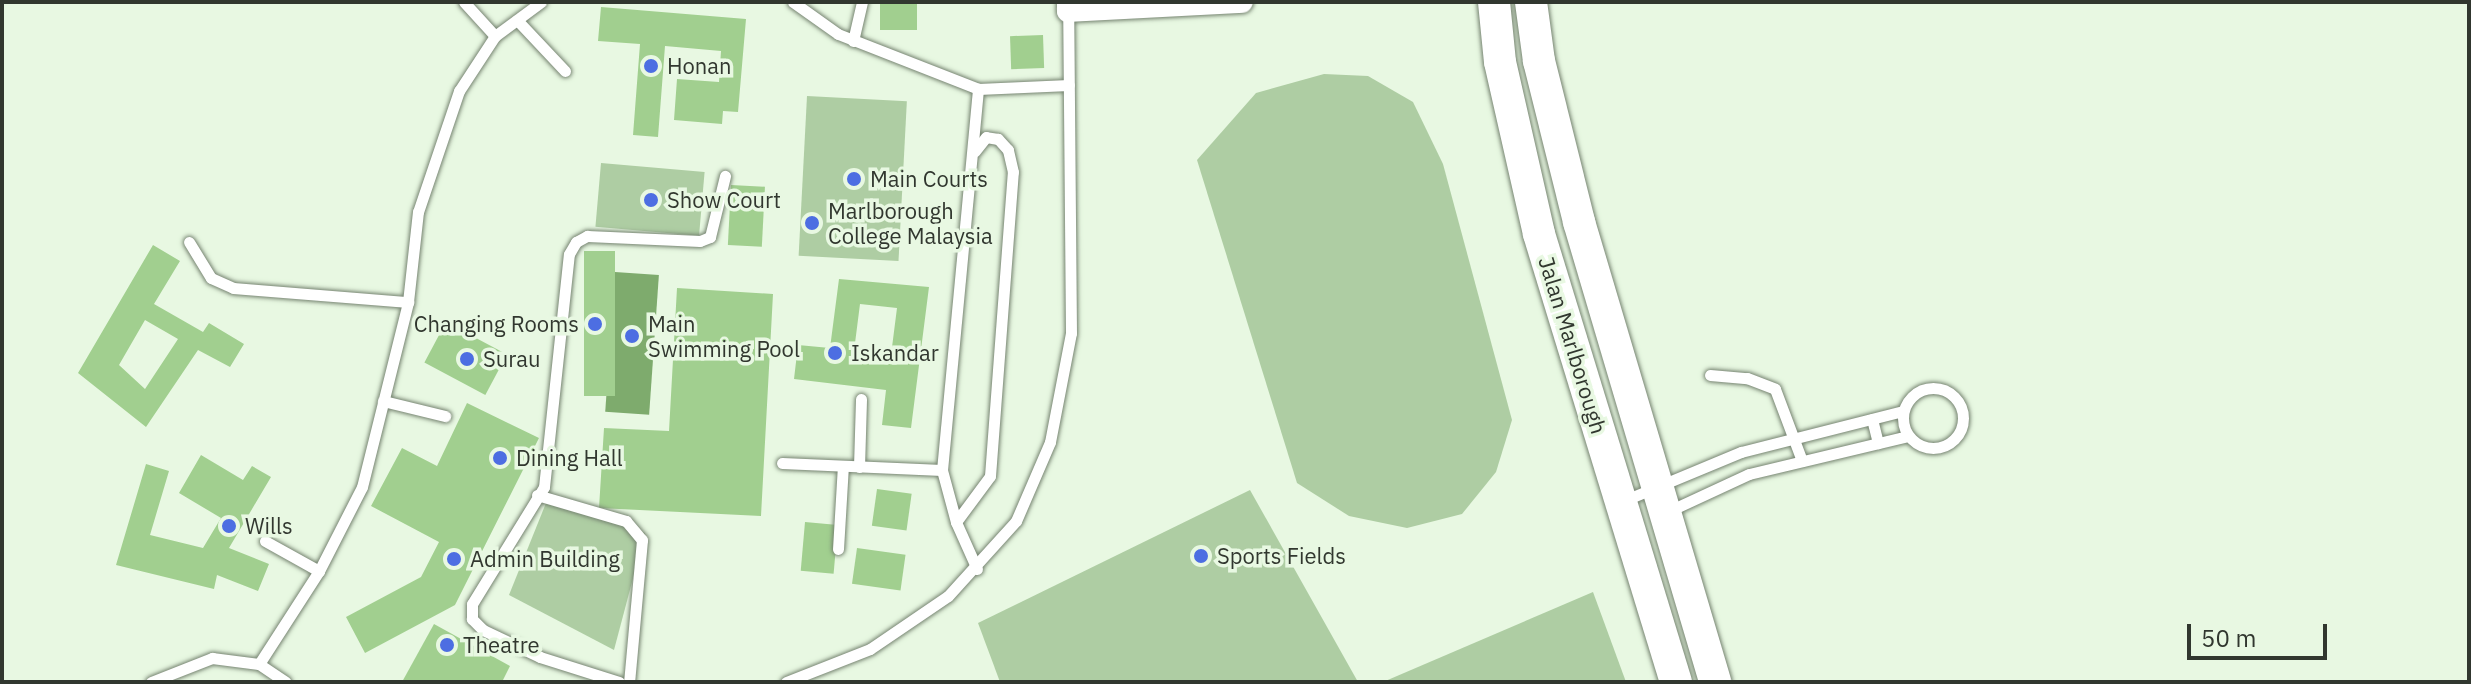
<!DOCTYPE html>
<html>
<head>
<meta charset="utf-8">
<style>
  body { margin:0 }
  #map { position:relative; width:2471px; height:684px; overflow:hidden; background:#e8f8e2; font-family:"IBM Plex Sans",sans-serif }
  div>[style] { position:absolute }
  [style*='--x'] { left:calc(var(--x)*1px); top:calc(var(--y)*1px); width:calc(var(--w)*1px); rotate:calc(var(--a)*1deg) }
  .green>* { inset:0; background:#aecda3; transform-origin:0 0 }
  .water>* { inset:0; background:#7eab6d; transform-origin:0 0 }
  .building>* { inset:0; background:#a1cf8f; transform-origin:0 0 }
  .roads { filter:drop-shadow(0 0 2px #768471) drop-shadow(0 0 2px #768471) }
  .lane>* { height:11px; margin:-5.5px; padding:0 5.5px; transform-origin:5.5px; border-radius:5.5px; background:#fff }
  .lane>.ring { margin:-5.5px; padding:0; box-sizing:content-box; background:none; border:11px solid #fff; border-radius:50% }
  .street>* { height:22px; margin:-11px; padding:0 11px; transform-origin:11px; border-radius:11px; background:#fff }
  .secondary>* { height:32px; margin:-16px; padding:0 16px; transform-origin:16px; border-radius:16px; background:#fff }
  .dots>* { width:22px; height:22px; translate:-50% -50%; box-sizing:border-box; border:4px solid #e8f8e2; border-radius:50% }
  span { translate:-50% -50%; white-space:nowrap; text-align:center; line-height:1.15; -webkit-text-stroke:7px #e8f8e2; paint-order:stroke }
  .poi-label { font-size:22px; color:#31372f }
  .left { translate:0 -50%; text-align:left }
  .right { translate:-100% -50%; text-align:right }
  .street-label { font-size:22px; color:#31372f }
  .frame { position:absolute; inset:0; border:4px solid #31372f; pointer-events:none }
  .scale { position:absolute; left:2187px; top:624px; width:140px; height:36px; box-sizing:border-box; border:4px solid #31372f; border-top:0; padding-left:10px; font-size:24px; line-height:28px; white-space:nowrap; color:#31372f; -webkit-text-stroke:6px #e8f8e2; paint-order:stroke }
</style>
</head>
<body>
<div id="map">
  <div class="green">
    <div style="clip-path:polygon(1324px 74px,1368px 76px,1413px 102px,1443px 164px,1512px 420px,1496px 472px,1462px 514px,1407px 528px,1349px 516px,1297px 483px,1197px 160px,1256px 93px)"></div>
    <div style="left:807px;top:96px;width:100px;height:160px;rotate:3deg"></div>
    <div style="left:601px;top:163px;width:104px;height:64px;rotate:5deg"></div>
    <div style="clip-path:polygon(1250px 490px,1358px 682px,1000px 682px,978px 623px)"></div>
    <div style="clip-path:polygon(548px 498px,645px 533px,614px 650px,509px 595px)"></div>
    <div style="clip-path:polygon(1593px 592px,1626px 682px,1383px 682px)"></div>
  </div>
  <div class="water">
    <div style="left:615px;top:272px;width:44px;height:140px;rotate:4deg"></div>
  </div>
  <div class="building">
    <div style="left:880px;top:2px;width:37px;height:28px"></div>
    <div style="clip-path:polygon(601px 7px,746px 19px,738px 112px,723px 111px,722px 124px,674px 120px,677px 79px,719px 82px,721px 51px,665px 46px,658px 137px,633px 135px,640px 44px,598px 41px)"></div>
    <div style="left:1043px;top:35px;width:33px;height:33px;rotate:88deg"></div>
    <div style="left:731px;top:185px;width:34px;height:60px;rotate:3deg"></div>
    <div style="clip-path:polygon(evenodd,153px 245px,180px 261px,154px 304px,203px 332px,209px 323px,244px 344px,230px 367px,198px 350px,146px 427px,78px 373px,153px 245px,145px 320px,178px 339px,145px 389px,119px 365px,145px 320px)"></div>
    <div style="left:584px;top:251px;width:31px;height:145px"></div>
    <div style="clip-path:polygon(evenodd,839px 279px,929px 287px,911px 428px,882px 425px,886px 390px,794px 379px,798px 345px,830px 348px,839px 279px,860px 304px,897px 308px,891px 355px,854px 351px,860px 304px)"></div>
    <div style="clip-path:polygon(677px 288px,773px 294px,761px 516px,599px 508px,604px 428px,669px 431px)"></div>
    <div style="left:446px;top:322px;width:69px;height:46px;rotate:28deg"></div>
    <div style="clip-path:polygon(467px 403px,539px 438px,455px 605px,365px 653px,346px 617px,421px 577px,439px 542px,371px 506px,402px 448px,437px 466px)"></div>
    <div style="clip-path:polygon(201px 455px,243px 480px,252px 466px,271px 477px,229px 548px,269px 564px,258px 591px,217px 575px,214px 589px,116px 565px,146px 464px,169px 471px,150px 535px,203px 548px,221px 518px,179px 493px)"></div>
    <div style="left:877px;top:489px;width:35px;height:37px;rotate:8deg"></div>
    <div style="left:805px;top:522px;width:33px;height:49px;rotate:5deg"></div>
    <div style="left:857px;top:548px;width:49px;height:36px;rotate:8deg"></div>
    <div style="clip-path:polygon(434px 624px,510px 666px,502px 682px,402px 682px)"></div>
  </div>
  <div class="roads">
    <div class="lane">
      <div style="--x:464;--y:2;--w:46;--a:47.6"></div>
      <div style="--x:793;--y:2;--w:55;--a:35.4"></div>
      <div style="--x:838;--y:34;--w:150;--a:21.4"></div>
      <div style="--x:978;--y:89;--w:91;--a:-2.5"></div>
      <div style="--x:517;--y:20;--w:70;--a:46.7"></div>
      <div style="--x:853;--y:41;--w:40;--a:-77"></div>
      <div style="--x:189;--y:242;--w:42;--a:58.6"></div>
      <div style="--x:211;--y:278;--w:24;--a:24"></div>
      <div style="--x:233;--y:288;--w:176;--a:4.6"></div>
      <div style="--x:1710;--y:375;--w:37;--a:5"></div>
      <div style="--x:1747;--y:378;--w:30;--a:21"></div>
      <div style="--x:1775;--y:389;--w:77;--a:69.4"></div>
      <div class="ring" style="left:1903px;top:388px;width:49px;height:49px"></div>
      <div style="--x:383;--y:401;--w:64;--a:13.6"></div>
      <div style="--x:1872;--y:419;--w:25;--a:76"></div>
      <div style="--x:782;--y:463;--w:160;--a:2.5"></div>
      <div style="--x:859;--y:467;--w:68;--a:-88.3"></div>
      <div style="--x:537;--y:495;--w:93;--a:16.3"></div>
      <div style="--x:626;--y:521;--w:25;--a:50"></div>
      <div style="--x:642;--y:540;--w:143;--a:95.2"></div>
      <div style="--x:1623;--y:501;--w:128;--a:-22.6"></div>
      <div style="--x:1741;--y:452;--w:167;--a:-14.2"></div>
      <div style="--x:1669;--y:511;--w:88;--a:-24.8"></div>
      <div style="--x:1749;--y:474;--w:163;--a:-13.4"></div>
      <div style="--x:956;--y:522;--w:57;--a:-53.5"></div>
      <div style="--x:990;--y:476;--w:305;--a:-85.7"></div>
      <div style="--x:1013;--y:172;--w:23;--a:-103"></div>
      <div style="--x:1008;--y:150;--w:15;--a:-132"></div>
      <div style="--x:998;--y:139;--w:12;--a:-171"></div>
      <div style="--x:986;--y:137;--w:18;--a:128"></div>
      <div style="--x:265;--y:541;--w:62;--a:29.1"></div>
      <div style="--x:838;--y:549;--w:83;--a:-86.6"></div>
      <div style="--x:977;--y:569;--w:51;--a:-114.1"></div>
      <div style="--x:956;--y:522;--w:54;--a:-105.1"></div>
      <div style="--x:942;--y:470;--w:383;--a:-84.6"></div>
      <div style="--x:259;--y:664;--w:111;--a:-57.2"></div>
      <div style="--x:319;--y:571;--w:94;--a:-62.9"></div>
      <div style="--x:362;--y:487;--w:191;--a:-76"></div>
      <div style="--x:408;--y:302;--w:91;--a:-83.7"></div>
      <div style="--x:418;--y:212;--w:128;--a:-71.3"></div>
      <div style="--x:459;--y:91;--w:66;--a:-56.8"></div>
      <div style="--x:495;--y:36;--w:57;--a:-36.5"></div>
      <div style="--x:151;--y:682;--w:66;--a:-21.5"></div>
      <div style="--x:212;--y:658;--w:47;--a:7.3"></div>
      <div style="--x:259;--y:664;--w:32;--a:34"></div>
      <div style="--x:619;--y:682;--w:83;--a:-162.4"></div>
      <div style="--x:540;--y:657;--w:63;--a:-154.7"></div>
      <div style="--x:483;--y:630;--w:16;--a:-135"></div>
      <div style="--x:472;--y:619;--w:15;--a:-90"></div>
      <div style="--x:472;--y:604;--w:137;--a:-58.4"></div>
      <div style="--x:544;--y:487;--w:234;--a:-83.9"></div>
      <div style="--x:569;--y:254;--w:14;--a:-60"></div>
      <div style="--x:576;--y:242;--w:13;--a:-29"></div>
      <div style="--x:587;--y:236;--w:113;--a:2.5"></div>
      <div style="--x:700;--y:241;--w:11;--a:-22"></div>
      <div style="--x:710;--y:237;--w:63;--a:-76.2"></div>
      <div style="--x:786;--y:682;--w:90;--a:-21.4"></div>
      <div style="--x:870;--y:649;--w:94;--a:-34.2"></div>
      <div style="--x:948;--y:596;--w:101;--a:-47.8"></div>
      <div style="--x:1016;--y:521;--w:86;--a:-66.7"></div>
      <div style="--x:1050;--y:442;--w:111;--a:-79.1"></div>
      <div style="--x:1071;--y:333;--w:322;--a:-90.5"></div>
    </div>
    <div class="street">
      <div style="--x:1068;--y:2;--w:9;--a:90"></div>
      <div style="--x:1068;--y:11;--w:174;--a:-3"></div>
    </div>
    <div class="secondary">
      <div style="--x:1494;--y:2;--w:60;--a:84.3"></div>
      <div style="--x:1500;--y:62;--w:176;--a:77.2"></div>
      <div style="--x:1539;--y:234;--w:468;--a:73"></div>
      <div style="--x:1531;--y:2;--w:60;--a:82.3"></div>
      <div style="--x:1539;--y:61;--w:166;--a:76"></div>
      <div style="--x:1579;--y:222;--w:480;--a:73.5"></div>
    </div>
  </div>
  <div class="dots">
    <div style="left:651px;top:66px;background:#4d6ee2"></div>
    <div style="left:854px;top:179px;background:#4d6ee2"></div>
    <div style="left:651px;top:200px;background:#4d6ee2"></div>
    <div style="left:812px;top:223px;background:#4d6ee2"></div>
    <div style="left:595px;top:324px;background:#4d6ee2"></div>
    <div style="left:632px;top:336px;background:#4d6ee2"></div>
    <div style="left:835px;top:353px;background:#4d6ee2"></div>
    <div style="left:467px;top:359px;background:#4d6ee2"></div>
    <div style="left:500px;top:458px;background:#4d6ee2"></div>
    <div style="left:229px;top:526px;background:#4d6ee2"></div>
    <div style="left:1201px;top:556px;background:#4d6ee2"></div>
    <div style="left:454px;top:559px;background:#4d6ee2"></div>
    <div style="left:447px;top:645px;background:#4d6ee2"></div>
  </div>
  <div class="poi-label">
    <span class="left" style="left:667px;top:66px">Honan</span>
    <span class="left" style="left:870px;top:179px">Main Courts</span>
    <span class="left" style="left:667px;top:200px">Show Court</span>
    <span class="left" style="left:828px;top:223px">Marlborough<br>College Malaysia</span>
    <span class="left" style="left:648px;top:336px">Main<br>Swimming Pool</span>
    <span class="right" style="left:579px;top:324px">Changing Rooms</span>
    <span class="left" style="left:851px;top:353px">Iskandar</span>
    <span class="left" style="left:483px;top:359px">Surau</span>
    <span class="left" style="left:516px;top:458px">Dining Hall</span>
    <span class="left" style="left:245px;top:526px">Wills</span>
    <span class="left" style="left:1217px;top:556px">Sports Fields</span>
    <span class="left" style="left:470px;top:559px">Admin Building</span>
    <span class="left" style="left:463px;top:645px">Theatre</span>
  </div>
  <div class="street-label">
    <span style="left:1573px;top:345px;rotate:73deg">Jalan Marlborough</span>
  </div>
  <div class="frame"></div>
  <div class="scale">50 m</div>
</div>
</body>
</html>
